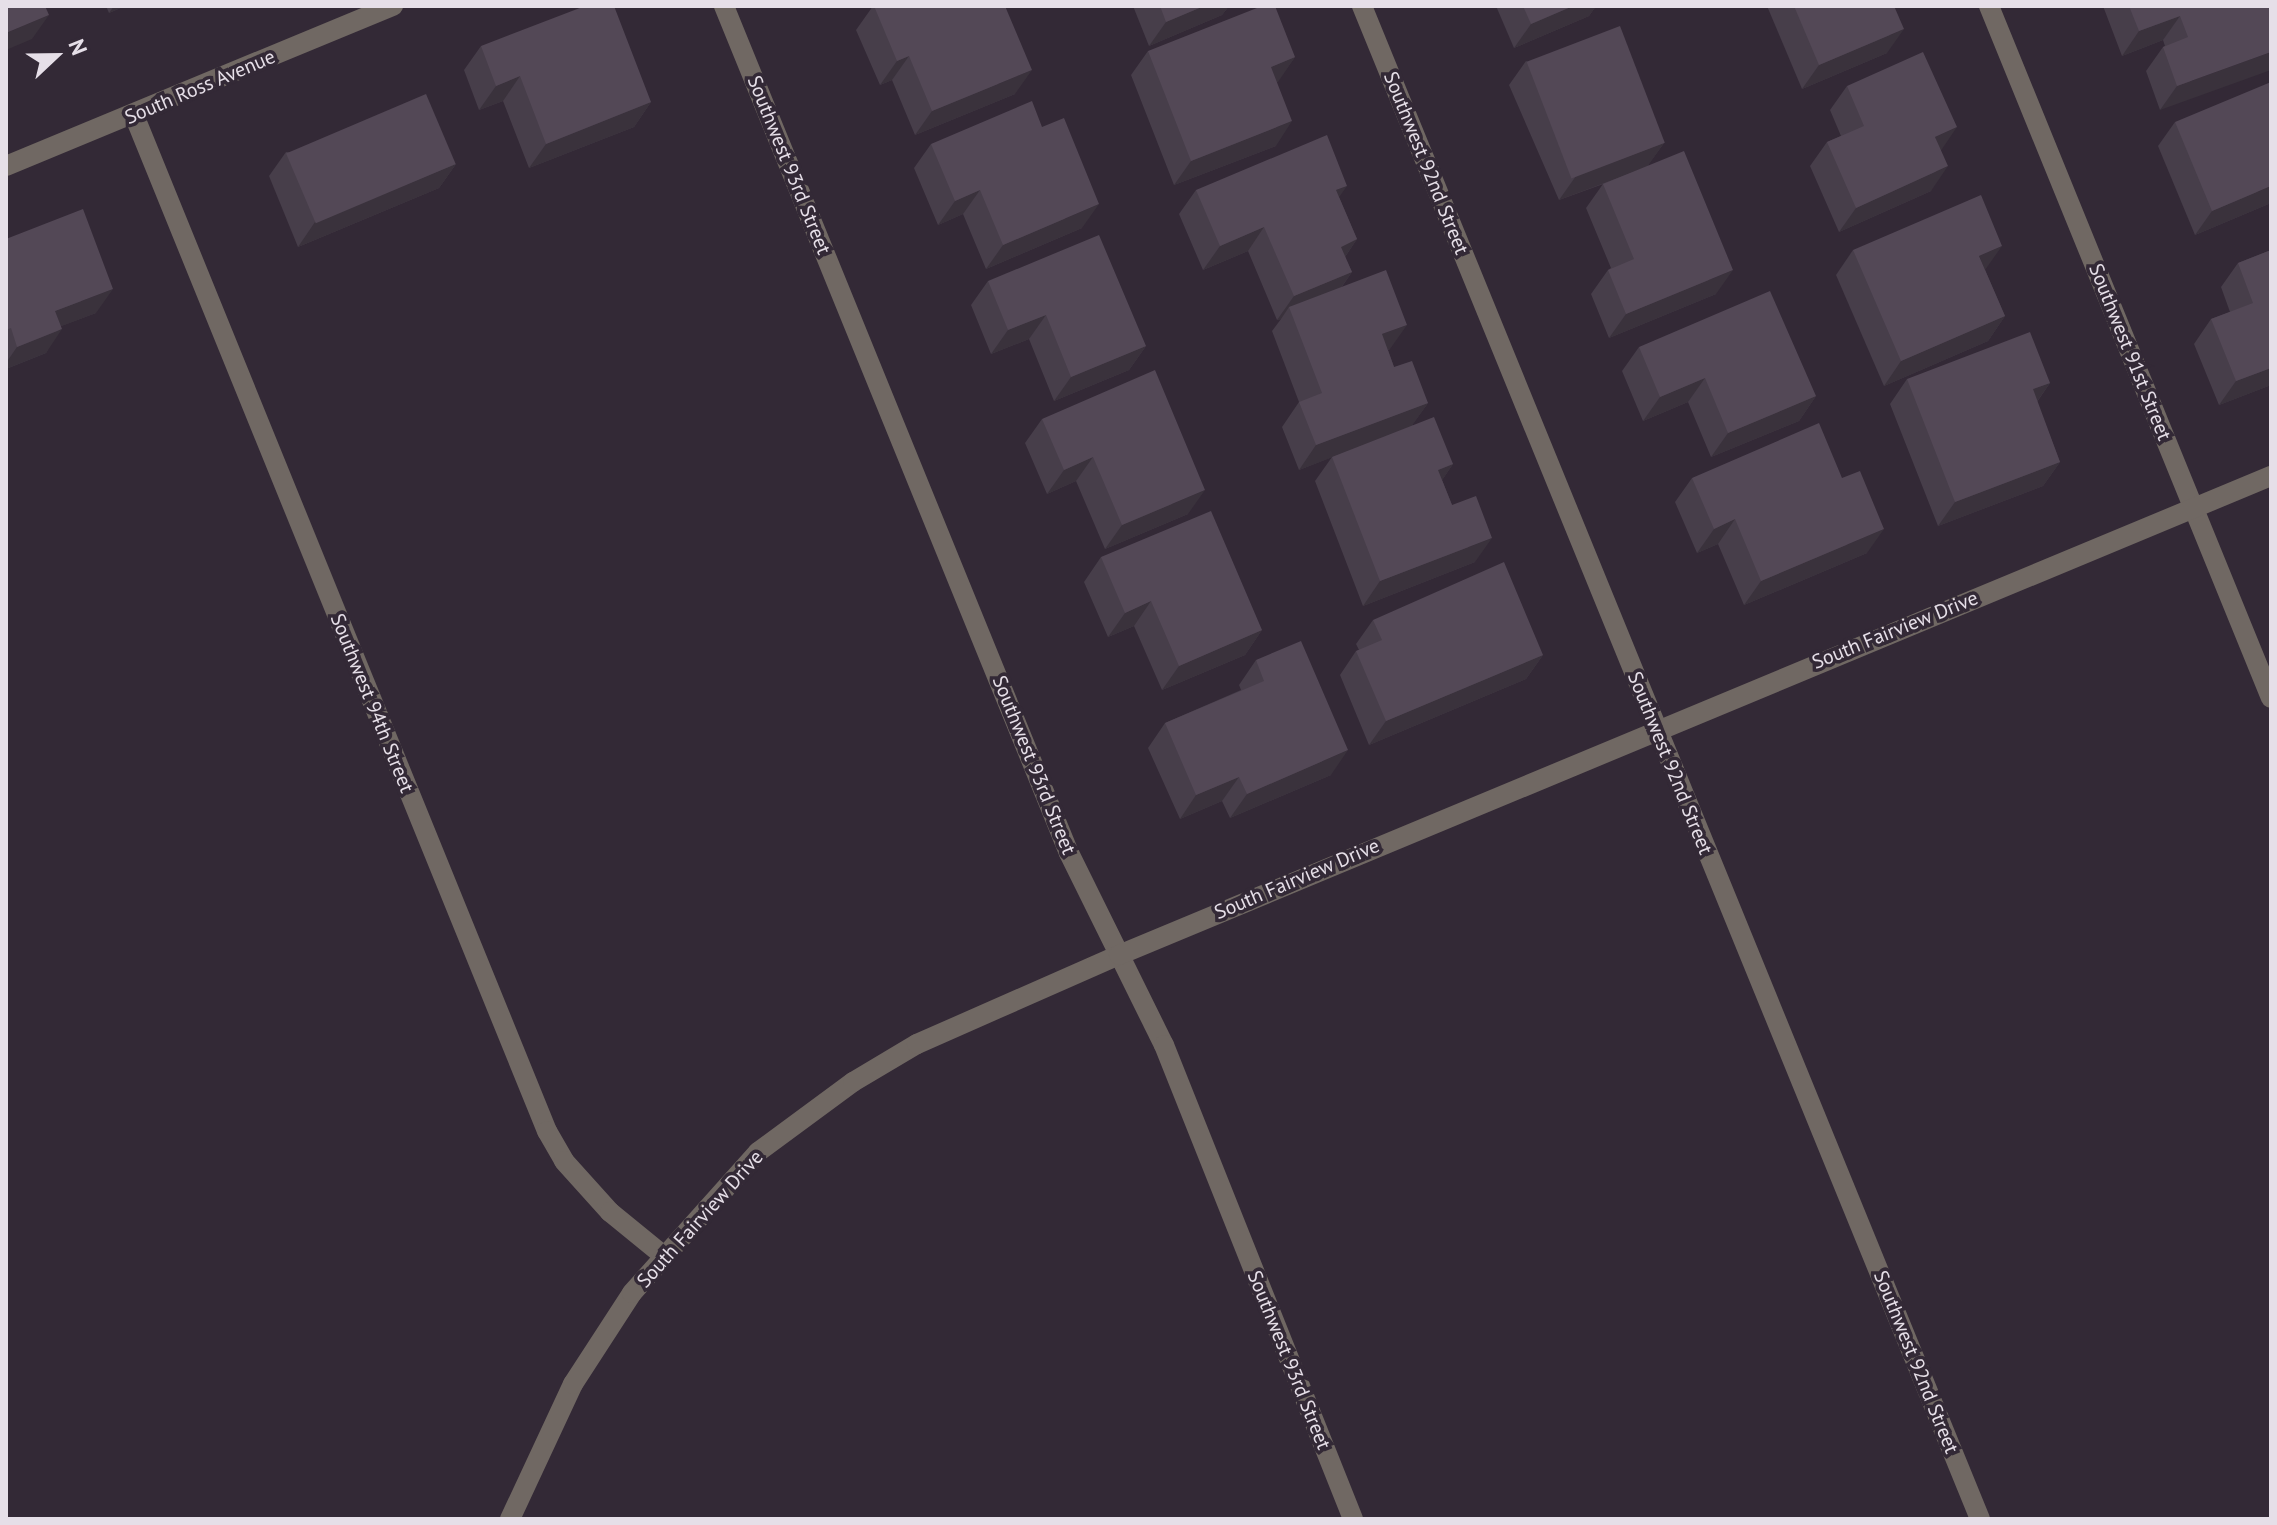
<!DOCTYPE html>
<html>
<head>
<meta charset="utf-8">
<style>
  body { margin:0 }
  #map { position:relative; width:2277px; height:1525px; overflow:hidden; background:#332936; font-family:"PT Sans",sans-serif }
  div>[style] { position:absolute }
  [style*='--x'] { left:calc(var(--x)*1px); top:calc(var(--y)*1px); width:calc(var(--w)*1px); rotate:calc(var(--a)*1deg) }
  .minor>* { height:20px; margin:-10px; padding:0 10px; transform-origin:10px; border-radius:10px; background:#706863 }
  .wall>* { inset:0; background:#473e4a }
  .shaded-wall>* { inset:0; background:#3a323c }
  .building>* { inset:0; background:#534856; transform-origin:0 0 }
  span { translate:-50% -50%; white-space:nowrap; text-align:center; line-height:1.15; -webkit-text-stroke:7px #332936; paint-order:stroke }
  .street-label { font-size:20px; color:#e6dfe8 }
  .frame { position:absolute; inset:0; border:8px solid #e6dfe8; pointer-events:none }
  .north { position:absolute; left:16px; top:16px; width:80px; height:80px; -webkit-text-stroke:6px #332936; paint-order:stroke; rotate:68deg; font-size:22px; font-weight:700; line-height:32px; text-align:center; color:#e6dfe8 }
  .north::after { content:''; display:block; margin:auto; width:28px; height:36px; background:#e6dfe8; clip-path:polygon(50% 0,100% 100%,50% 72%,0 100%) }
</style>
</head>
<body>
<div id="map">
  <div class="minor">
    <div style="--x:724;--y:6;--w:915;--a:67.84"></div>
    <div style="--x:1069;--y:853;--w:214;--a:63.7"></div>
    <div style="--x:1164;--y:1045;--w:510;--a:68.26"></div>
    <div style="--x:1362;--y:6;--w:1634;--a:67.78"></div>
    <div style="--x:1989;--y:6;--w:747;--a:67.83"></div>
    <div style="--x:134;--y:115;--w:1097;--a:67.88"></div>
    <div style="--x:547;--y:1131;--w:34;--a:60"></div>
    <div style="--x:564;--y:1161;--w:69;--a:48"></div>
    <div style="--x:610;--y:1212;--w:70;--a:39.2"></div>
    <div style="--x:6;--y:166;--w:419;--a:-22.5"></div>
    <div style="--x:510;--y:1519;--w:149;--a:-65"></div>
    <div style="--x:573;--y:1384;--w:108;--a:-57"></div>
    <div style="--x:632;--y:1293;--w:189;--a:-48.2"></div>
    <div style="--x:758;--y:1152;--w:118;--a:-36.4"></div>
    <div style="--x:853;--y:1082;--w:74;--a:-30.7"></div>
    <div style="--x:917;--y:1044;--w:221;--a:-23.8"></div>
    <div style="--x:1119;--y:955;--w:1248;--a:-22.58"></div>
  </div>
  <div class="wall">
    <div style="clip-path:polygon(106px 6px,125px 6px,109px 13px)"></div>
    <div style="clip-path:polygon(873px 6px,1015px 94px,915px 135px,892px 80px,880px 85px,856px 30px)"></div>
    <div style="clip-path:polygon(1133px 6px,1229px 6px,1222px 15px,1149px 46px)"></div>
    <div style="clip-path:polygon(1496px 6px,1596px 6px,1589px 16px,1514px 48px)"></div>
    <div style="clip-path:polygon(1767px 6px,1894px 6px,1887px 53px,1802px 89px)"></div>
    <div style="clip-path:polygon(2103px 6px,2271px 6px,2160px 110px,2146px 71px,2163px 47px,2165px 46px,2163px 40px,2122px 56px)"></div>
    <div style="clip-path:polygon(481px 46px,651px 102px,634px 127px,529px 168px,503px 101px,479px 110px,464px 70px)"></div>
    <div style="clip-path:polygon(1148px 51px,1295px 57px,1277px 82px,1276px 146px,1174px 185px,1131px 75px)"></div>
    <div style="clip-path:polygon(1526px 61px,1664px 143px,1648px 165px,1716px 294px,1609px 338px,1591px 294px,1608px 270px,1611px 268px,1586px 208px,1603px 184px,1617px 179px,1559px 200px,1509px 85px)"></div>
    <div style="clip-path:polygon(1847px 86px,1941px 151px,1931px 191px,1839px 232px,1810px 166px,1827px 142px,1841px 136px,1830px 110px)"></div>
    <div style="clip-path:polygon(2175px 122px,2271px 203px,2195px 235px,2158px 146px)"></div>
    <div style="clip-path:polygon(931px 144px,1082px 228px,986px 269px,963px 214px,938px 225px,914px 168px)"></div>
    <div style="clip-path:polygon(286px 152px,456px 164px,439px 188px,298px 247px,269px 176px)"></div>
    <div style="clip-path:polygon(1196px 190px,1339px 197px,1357px 239px,1345px 257px,1352px 272px,1341px 288px,1390px 349px,1388px 350px,1394px 367px,1428px 403px,1412px 425px,1453px 464px,1442px 480px,1475px 562px,1363px 606px,1315px 481px,1332px 457px,1299px 470px,1282px 427px,1299px 402px,1272px 331px,1281px 319px,1277px 320px,1248px 251px,1203px 270px,1179px 214px)"></div>
    <div style="clip-path:polygon(6px 239px,96px 313px,61px 326px,46px 353px,6px 369px)"></div>
    <div style="clip-path:polygon(1853px 250px,1985px 270px,2005px 316px,1988px 341px,1884px 386px,1836px 275px)"></div>
    <div style="clip-path:polygon(2271px 250px,2271px 385px,2219px 405px,2194px 344px,2211px 319px,2230px 312px,2221px 287px,2238px 263px)"></div>
    <div style="clip-path:polygon(988px 281px,1146px 346px,1129px 370px,1054px 401px,1029px 339px,991px 354px,971px 305px)"></div>
    <div style="clip-path:polygon(1639px 347px,1816px 396px,1799px 421px,1711px 457px,1688px 402px,1643px 421px,1622px 371px)"></div>
    <div style="clip-path:polygon(1907px 379px,2050px 383px,2037px 402px,2060px 462px,2043px 486px,1938px 526px,1890px 404px)"></div>
    <div style="clip-path:polygon(1042px 419px,1188px 514px,1105px 549px,1076px 481px,1047px 494px,1025px 443px)"></div>
    <div style="clip-path:polygon(1692px 478px,1867px 553px,1744px 605px,1718px 544px,1697px 553px,1675px 502px)"></div>
    <div style="clip-path:polygon(1101px 557px,1262px 630px,1245px 655px,1162px 690px,1134px 626px,1108px 637px,1084px 582px)"></div>
    <div style="clip-path:polygon(1373px 620px,1543px 655px,1526px 679px,1369px 745px,1340px 675px,1356px 651px,1359px 650px,1356px 644px)"></div>
    <div style="clip-path:polygon(1256px 660px,1331px 775px,1230px 818px,1222px 801px,1180px 819px,1148px 748px,1165px 723px,1241px 690px,1239px 685px)"></div>
  </div>
  <div class="shaded-wall">
    <div style="clip-path:polygon(114px 6px,125px 6px,109px 13px)"></div>
    <div style="clip-path:polygon(1204px 6px,1229px 6px,1222px 15px,1149px 46px,1166px 22px)"></div>
    <div style="clip-path:polygon(1573px 6px,1596px 6px,1589px 16px,1514px 48px,1531px 24px)"></div>
    <div style="clip-path:polygon(49px 15px,32px 39px,6px 50px,6px 33px)"></div>
    <div style="clip-path:polygon(2180px 16px,2163px 40px,2122px 56px,2139px 31px)"></div>
    <div style="clip-path:polygon(1904px 29px,1887px 53px,1802px 89px,1819px 65px)"></div>
    <div style="clip-path:polygon(2271px 52px,2271px 70px,2160px 110px,2177px 86px)"></div>
    <div style="clip-path:polygon(909px 56px,892px 80px,880px 85px,897px 61px)"></div>
    <div style="clip-path:polygon(1295px 57px,1278px 82px,1254px 91px,1271px 67px)"></div>
    <div style="clip-path:polygon(1032px 70px,1015px 94px,915px 135px,932px 111px)"></div>
    <div style="clip-path:polygon(520px 76px,503px 101px,479px 110px,496px 86px)"></div>
    <div style="clip-path:polygon(651px 102px,634px 127px,529px 168px,546px 144px)"></div>
    <div style="clip-path:polygon(1292px 121px,1276px 146px,1174px 185px,1191px 161px)"></div>
    <div style="clip-path:polygon(1957px 127px,1940px 152px,1935px 137px)"></div>
    <div style="clip-path:polygon(1664px 143px,1647px 167px,1559px 200px,1576px 176px)"></div>
    <div style="clip-path:polygon(456px 164px,439px 188px,298px 247px,315px 222px)"></div>
    <div style="clip-path:polygon(1948px 166px,1931px 191px,1839px 232px,1856px 208px)"></div>
    <div style="clip-path:polygon(1347px 186px,1330px 210px,1336px 190px)"></div>
    <div style="clip-path:polygon(2271px 186px,2271px 203px,2195px 235px,2212px 211px)"></div>
    <div style="clip-path:polygon(980px 190px,963px 214px,938px 225px,955px 201px)"></div>
    <div style="clip-path:polygon(1099px 204px,1082px 228px,986px 269px,1003px 245px)"></div>
    <div style="clip-path:polygon(1264px 227px,1248px 251px,1203px 270px,1220px 246px)"></div>
    <div style="clip-path:polygon(1357px 239px,1340px 264px,1341px 247px)"></div>
    <div style="clip-path:polygon(2002px 246px,1985px 270px,1979px 256px)"></div>
    <div style="clip-path:polygon(1733px 270px,1716px 294px,1609px 338px,1626px 314px)"></div>
    <div style="clip-path:polygon(1352px 272px,1335px 296px,1289px 307px,1281px 319px,1277px 320px,1294px 296px)"></div>
    <div style="clip-path:polygon(113px 289px,96px 313px,38px 335px,55px 311px)"></div>
    <div style="clip-path:polygon(1046px 315px,1029px 339px,991px 354px,1008px 330px)"></div>
    <div style="clip-path:polygon(2005px 316px,1988px 341px,1884px 386px,1901px 361px)"></div>
    <div style="clip-path:polygon(1407px 325px,1390px 349px,1365px 359px,1382px 334px)"></div>
    <div style="clip-path:polygon(62px 329px,46px 353px,6px 369px,6px 363px,17px 347px)"></div>
    <div style="clip-path:polygon(1146px 346px,1129px 370px,1054px 401px,1071px 377px)"></div>
    <div style="clip-path:polygon(2271px 368px,2271px 385px,2219px 405px,2236px 381px)"></div>
    <div style="clip-path:polygon(1705px 378px,1688px 402px,1643px 421px,1660px 397px)"></div>
    <div style="clip-path:polygon(2050px 383px,2033px 407px,2033px 389px)"></div>
    <div style="clip-path:polygon(1816px 396px,1799px 421px,1711px 457px,1728px 433px)"></div>
    <div style="clip-path:polygon(1428px 403px,1411px 427px,1299px 470px,1316px 445px)"></div>
    <div style="clip-path:polygon(1093px 457px,1076px 481px,1047px 494px,1064px 470px)"></div>
    <div style="clip-path:polygon(2060px 462px,2043px 486px,1938px 526px,1955px 502px)"></div>
    <div style="clip-path:polygon(1453px 464px,1436px 489px,1438px 470px)"></div>
    <div style="clip-path:polygon(1205px 490px,1188px 514px,1105px 549px,1122px 525px)"></div>
    <div style="clip-path:polygon(1735px 519px,1718px 544px,1697px 553px,1714px 529px)"></div>
    <div style="clip-path:polygon(1884px 529px,1867px 553px,1744px 605px,1761px 581px)"></div>
    <div style="clip-path:polygon(1492px 538px,1475px 562px,1363px 606px,1380px 581px)"></div>
    <div style="clip-path:polygon(1151px 601px,1134px 626px,1108px 637px,1125px 613px)"></div>
    <div style="clip-path:polygon(1262px 630px,1245px 655px,1162px 690px,1179px 666px)"></div>
    <div style="clip-path:polygon(1543px 655px,1526px 679px,1369px 745px,1386px 721px)"></div>
    <div style="clip-path:polygon(1348px 750px,1331px 775px,1230px 818px,1247px 794px)"></div>
    <div style="clip-path:polygon(1239px 777px,1222px 801px,1180px 819px,1196px 795px)"></div>
  </div>
  <div class="building">
    <div style="clip-path:polygon(6px 6px,45px 6px,49px 15px,6px 33px)"></div>
    <div style="clip-path:polygon(585px 6px,614px 6px,651px 102px,546px 144px,520px 76px,496px 86px,481px 46px)"></div>
    <div style="clip-path:polygon(874px 6px,1005px 6px,1032px 70px,932px 111px,909px 56px,897px 61px)"></div>
    <div style="clip-path:polygon(1160px 6px,1204px 6px,1166px 22px)"></div>
    <div style="clip-path:polygon(1262px 6px,1275px 6px,1295px 57px,1271px 67px,1292px 121px,1191px 161px,1148px 51px)"></div>
    <div style="clip-path:polygon(1523px 6px,1573px 6px,1531px 24px)"></div>
    <div style="clip-path:polygon(1794px 6px,1894px 6px,1904px 29px,1819px 65px)"></div>
    <div style="clip-path:polygon(2129px 6px,2271px 6px,2271px 52px,2177px 86px,2163px 47px,2188px 37px,2180px 16px,2139px 31px)"></div>
    <div style="left:1620px;top:26px;width:125px;height:100px;rotate:69deg"></div>
    <div style="clip-path:polygon(1923px 52px,1957px 127px,1935px 137px,1948px 166px,1856px 208px,1827px 142px,1864px 126px,1847px 86px)"></div>
    <div style="clip-path:polygon(2271px 82px,2271px 186px,2212px 211px,2175px 122px)"></div>
    <div style="left:426px;top:94px;width:76px;height:152px;rotate:67deg"></div>
    <div style="clip-path:polygon(1032px 101px,1042px 127px,1064px 118px,1099px 204px,1003px 245px,980px 190px,955px 201px,931px 144px)"></div>
    <div style="clip-path:polygon(1327px 135px,1347px 186px,1336px 190px,1357px 239px,1341px 247px,1352px 272px,1294px 296px,1264px 227px,1220px 246px,1196px 190px)"></div>
    <div style="clip-path:polygon(1684px 151px,1733px 270px,1626px 314px,1608px 270px,1634px 259px,1603px 184px)"></div>
    <div style="clip-path:polygon(1981px 195px,2002px 246px,1979px 256px,2005px 316px,1901px 361px,1853px 250px)"></div>
    <div style="clip-path:polygon(83px 209px,113px 289px,55px 311px,62px 329px,17px 347px,11px 328px,6px 330px,6px 266px,8px 265px,6px 260px,6px 239px)"></div>
    <div style="clip-path:polygon(1099px 235px,1146px 346px,1071px 377px,1046px 315px,1008px 330px,988px 281px)"></div>
    <div style="clip-path:polygon(2271px 250px,2271px 368px,2236px 381px,2211px 319px,2253px 303px,2238px 263px)"></div>
    <div style="clip-path:polygon(1386px 270px,1407px 325px,1382px 334px,1394px 367px,1412px 361px,1428px 403px,1316px 445px,1299px 402px,1322px 393px,1289px 307px)"></div>
    <div style="clip-path:polygon(1770px 291px,1816px 396px,1728px 433px,1705px 378px,1660px 397px,1639px 347px)"></div>
    <div style="clip-path:polygon(2030px 332px,2050px 383px,2033px 389px,2060px 462px,1955px 502px,1907px 379px)"></div>
    <div style="clip-path:polygon(1155px 370px,1205px 490px,1122px 525px,1093px 457px,1064px 470px,1042px 419px)"></div>
    <div style="clip-path:polygon(1434px 417px,1453px 464px,1438px 470px,1452px 505px,1476px 496px,1492px 538px,1380px 581px,1332px 457px)"></div>
    <div style="clip-path:polygon(1819px 423px,1842px 478px,1860px 471px,1884px 529px,1761px 581px,1735px 519px,1714px 529px,1692px 478px)"></div>
    <div style="clip-path:polygon(1211px 511px,1262px 630px,1179px 666px,1151px 601px,1125px 613px,1101px 557px)"></div>
    <div style="clip-path:polygon(1504px 562px,1543px 655px,1386px 721px,1356px 651px,1382px 640px,1373px 620px)"></div>
    <div style="clip-path:polygon(1301px 641px,1348px 750px,1247px 794px,1239px 777px,1196px 795px,1165px 723px,1264px 681px,1256px 660px)"></div>
  </div>
  <div class="street-label">
    <span style="left:200px;top:87px;rotate:-23deg">South Ross Avenue</span>
    <span style="left:1426px;top:163px;rotate:68deg">Southwest 92nd Street</span>
    <span style="left:789px;top:165px;rotate:68deg">Southwest 93rd Street</span>
    <span style="left:2130px;top:352px;rotate:68deg">Southwest 91st Street</span>
    <span style="left:1895px;top:630px;rotate:-22deg">South Fairview Drive</span>
    <span style="left:372px;top:703px;rotate:68deg">Southwest 94th Street</span>
    <span style="left:1670px;top:763px;rotate:68deg">Southwest 92nd Street</span>
    <span style="left:1034px;top:765px;rotate:68deg">Southwest 93rd Street</span>
    <span style="left:1297px;top:879px;rotate:-23deg">South Fairview Drive</span>
    <span style="left:700px;top:1219px;rotate:-48deg">South Fairview Drive</span>
    <span style="left:1289px;top:1360px;rotate:68deg">Southwest 93rd Street</span>
    <span style="left:1916px;top:1362px;rotate:68deg">Southwest 92nd Street</span>
  </div>
  <div class="frame"></div>
  <div class="north">N</div>
</div>
</body>
</html>
